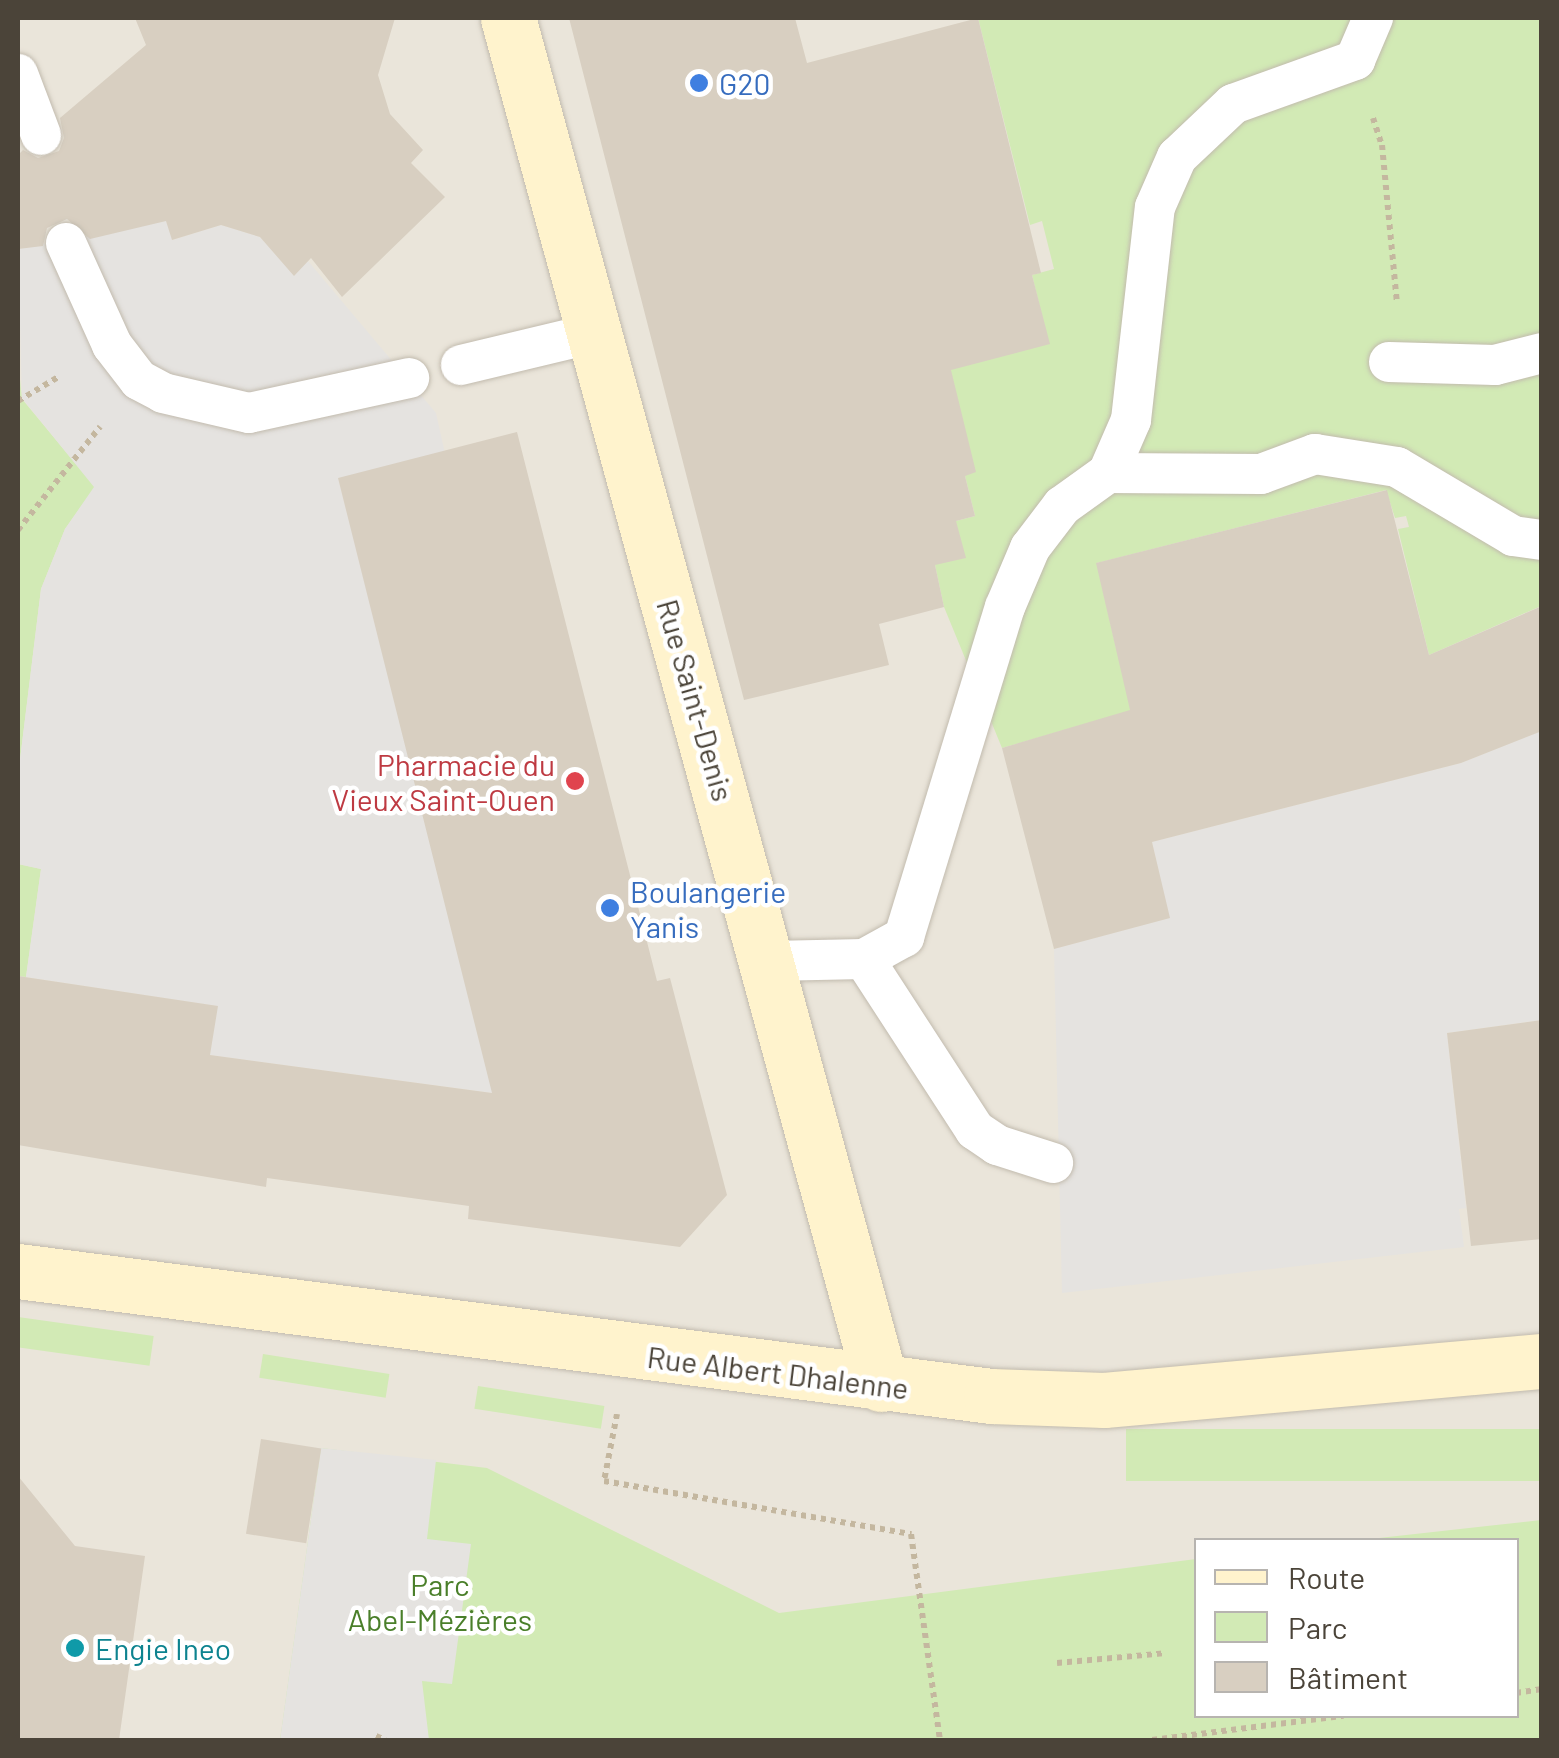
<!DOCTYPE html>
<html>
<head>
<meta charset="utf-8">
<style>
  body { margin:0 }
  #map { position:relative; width:1559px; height:1758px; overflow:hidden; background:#f6f3ec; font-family:Barlow,sans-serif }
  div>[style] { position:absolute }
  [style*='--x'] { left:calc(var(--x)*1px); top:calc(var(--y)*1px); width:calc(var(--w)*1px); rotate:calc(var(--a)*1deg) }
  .residential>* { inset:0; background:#eae5da }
  .green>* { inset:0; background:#d2eab5; transform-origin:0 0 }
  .parking>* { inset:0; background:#e5e3e0 }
  .building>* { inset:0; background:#d8cfc1; transform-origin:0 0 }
  .path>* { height:6px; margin-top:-3px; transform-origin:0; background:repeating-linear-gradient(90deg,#c4b79f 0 5px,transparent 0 10px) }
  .roads { filter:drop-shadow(0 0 2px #c2bbae) drop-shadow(0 0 2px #c2bbae) }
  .service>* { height:40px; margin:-20px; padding:0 20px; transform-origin:20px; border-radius:20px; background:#fff }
  .secondary>* { height:55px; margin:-27.5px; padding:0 27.5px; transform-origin:27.5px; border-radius:27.5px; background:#fff3cd }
  .dots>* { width:28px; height:28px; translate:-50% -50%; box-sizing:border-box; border:5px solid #fff; border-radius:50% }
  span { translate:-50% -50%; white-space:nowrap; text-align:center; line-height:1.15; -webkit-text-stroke:9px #fff; paint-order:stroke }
  .shop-label { font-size:30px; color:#366cbe }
  .left { translate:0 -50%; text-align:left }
  .street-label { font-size:30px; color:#4b4439 }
  .health-label { font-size:30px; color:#be3a42 }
  .right { translate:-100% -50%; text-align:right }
  .park-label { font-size:30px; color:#4a7f2a }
  .culture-label { font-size:30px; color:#0d838f }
  .frame { position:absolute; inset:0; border:20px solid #4b4439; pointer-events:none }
  .legend { position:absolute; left:1194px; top:1538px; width:325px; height:180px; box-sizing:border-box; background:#fff; border:2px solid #b7b4b0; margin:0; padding:12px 18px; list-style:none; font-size:30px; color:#4b4439 }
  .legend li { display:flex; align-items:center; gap:20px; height:50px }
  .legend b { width:50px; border:2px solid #b7b4b0 }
</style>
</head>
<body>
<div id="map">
  <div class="residential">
    <div style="clip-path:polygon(evenodd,18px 18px,1541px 18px,1541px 1740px,18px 1740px,18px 18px,1196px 1540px,1516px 1540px,1516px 1716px,1196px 1716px,1196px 1540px)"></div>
  </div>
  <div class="green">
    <div style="clip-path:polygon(978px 18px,1541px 18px,1541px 606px,1429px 655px,1398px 529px,1409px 527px,1406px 516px,1395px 518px,1386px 490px,1097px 563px,1116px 648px,1144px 707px,1002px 748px,944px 607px,935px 565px,956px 521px,975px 516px,965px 476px,892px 403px,984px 287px,1049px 344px,1032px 275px,1054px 269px,1042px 221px,1030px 225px)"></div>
    <div style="clip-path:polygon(18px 360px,22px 399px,95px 487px,65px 529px,41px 589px,18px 776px)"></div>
    <div style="clip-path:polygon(18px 864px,41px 869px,26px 977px,18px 976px)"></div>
    <div style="left:18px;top:1317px;width:137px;height:30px;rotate:8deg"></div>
    <div style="left:263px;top:1354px;width:128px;height:24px;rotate:9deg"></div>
    <div style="left:478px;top:1386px;width:128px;height:23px;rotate:9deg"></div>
    <div style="left:1541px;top:1429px;width:52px;height:415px;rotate:90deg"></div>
    <div style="clip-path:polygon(321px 1448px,487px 1468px,779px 1613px,1196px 1559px,1196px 1716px,1516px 1716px,1516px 1540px,1361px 1540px,1541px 1520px,1541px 1740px,280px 1740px)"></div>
  </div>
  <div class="parking">
    <div style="clip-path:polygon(166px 221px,173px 240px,221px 225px,260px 237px,294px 275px,308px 261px,436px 413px,590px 1106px,210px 1055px,217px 1006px,26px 977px,41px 869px,18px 864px,18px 776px,41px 589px,65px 529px,94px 487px,22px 398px,18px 249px)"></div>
    <div style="clip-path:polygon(1541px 731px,1541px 1020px,1447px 1033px,1466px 1208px,1459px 1209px,1464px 1247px,1062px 1293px,1054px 949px,1169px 918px,1152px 842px,1461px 763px)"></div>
    <div style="clip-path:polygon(321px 1448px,436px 1460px,427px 1539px,471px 1544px,452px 1684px,422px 1681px,429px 1740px,280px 1740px)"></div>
  </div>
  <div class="building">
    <div style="clip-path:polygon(135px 18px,395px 18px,378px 75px,390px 114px,423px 150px,411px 163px,445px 197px,342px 297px,311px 258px,294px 276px,260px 237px,221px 225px,172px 240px,166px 221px,90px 239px,67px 219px,47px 228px,43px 246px,18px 249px,18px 155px,23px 150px,38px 158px,59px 151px,64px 138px,60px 118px,146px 45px)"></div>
    <div style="clip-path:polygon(569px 18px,795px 18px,807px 63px,978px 18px,1041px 273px,1032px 275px,1050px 344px,951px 370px,976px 472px,965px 476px,975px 516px,956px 521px,966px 558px,935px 565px,944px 607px,879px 624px,889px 665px,744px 700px)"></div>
    <div style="clip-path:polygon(517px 432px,657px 981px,670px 978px,727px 1195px,680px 1247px,468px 1219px,469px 1206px,267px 1178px,266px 1187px,18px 1145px,18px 976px,218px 1006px,210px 1055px,492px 1093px,338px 478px)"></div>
    <div style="clip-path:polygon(1387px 490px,1429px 655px,1542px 606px,1542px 731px,1461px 763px,1152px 842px,1170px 918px,1054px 949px,1002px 748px,1130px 710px,1096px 563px)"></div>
    <div style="clip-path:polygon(1542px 1020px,1542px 1239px,1471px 1246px,1447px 1033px)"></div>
    <div style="left:261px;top:1439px;width:61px;height:96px;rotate:9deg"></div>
    <div style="clip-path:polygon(18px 1476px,75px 1546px,145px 1556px,119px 1740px,18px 1740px)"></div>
  </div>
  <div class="path">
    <div style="--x:1373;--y:118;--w:28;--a:72"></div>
    <div style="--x:1382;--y:145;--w:159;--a:84.6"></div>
    <div style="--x:18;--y:401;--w:49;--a:-30.8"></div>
    <div style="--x:18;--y:530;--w:132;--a:-51.5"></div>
    <div style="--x:617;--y:1414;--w:68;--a:101"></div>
    <div style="--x:604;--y:1481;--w:312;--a:9.8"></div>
    <div style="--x:911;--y:1534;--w:208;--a:82"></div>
    <div style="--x:1057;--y:1663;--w:109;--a:-5.2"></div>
    <div style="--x:1516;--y:1693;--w:26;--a:-9"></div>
    <div style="--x:376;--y:1736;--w:10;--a:24"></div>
    <div style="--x:1152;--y:1740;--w:193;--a:-7.2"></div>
  </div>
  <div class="roads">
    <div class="service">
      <div style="--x:18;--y:74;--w:65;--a:69.3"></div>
      <div style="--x:66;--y:243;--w:112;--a:65.7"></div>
      <div style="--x:112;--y:345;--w:44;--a:52.4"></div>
      <div style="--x:139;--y:380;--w:27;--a:28"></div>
      <div style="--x:163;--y:393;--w:88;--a:13.1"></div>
      <div style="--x:249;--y:413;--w:164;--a:-12.3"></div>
      <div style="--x:1389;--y:362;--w:106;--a:1.6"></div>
      <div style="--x:1495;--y:365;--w:49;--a:-14.3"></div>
      <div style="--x:461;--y:365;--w:137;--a:-13.5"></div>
      <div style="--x:1108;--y:473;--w:58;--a:-66.5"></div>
      <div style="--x:1131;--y:420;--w:214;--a:-83.6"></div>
      <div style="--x:1155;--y:207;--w:55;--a:-66.3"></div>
      <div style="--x:1177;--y:157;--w:77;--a:-43.4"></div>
      <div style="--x:1233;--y:104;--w:130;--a:-19.8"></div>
      <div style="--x:1355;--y:60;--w:46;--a:-66.8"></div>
      <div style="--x:864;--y:959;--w:204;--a:57"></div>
      <div style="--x:975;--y:1130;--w:27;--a:34"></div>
      <div style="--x:997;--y:1145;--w:59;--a:17.8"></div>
      <div style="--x:770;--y:961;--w:94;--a:-1.2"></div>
      <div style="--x:864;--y:959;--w:46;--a:-28.8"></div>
      <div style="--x:904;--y:937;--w:345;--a:-73"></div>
      <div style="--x:1005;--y:607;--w:64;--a:-67"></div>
      <div style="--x:1030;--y:548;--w:53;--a:-52.7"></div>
      <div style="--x:1062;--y:506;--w:57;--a:-35.7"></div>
      <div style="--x:1108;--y:473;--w:153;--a:0.4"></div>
      <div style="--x:1261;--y:474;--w:58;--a:-20.3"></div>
      <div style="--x:1315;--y:454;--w:83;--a:9"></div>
      <div style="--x:1397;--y:467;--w:135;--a:30.7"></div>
      <div style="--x:1513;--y:536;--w:29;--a:8"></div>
    </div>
    <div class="secondary">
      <div style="--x:508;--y:18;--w:1416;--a:74.73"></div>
      <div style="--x:18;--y:1271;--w:981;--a:7.32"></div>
      <div style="--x:991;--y:1396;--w:113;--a:2"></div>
      <div style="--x:1104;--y:1400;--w:440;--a:-5.1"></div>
    </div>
  </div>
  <div class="dots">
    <div style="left:699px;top:83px;background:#3f7fe0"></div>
    <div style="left:575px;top:781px;background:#e0444e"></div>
    <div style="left:610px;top:908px;background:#3f7fe0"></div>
    <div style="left:75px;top:1648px;background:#0f9aa8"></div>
  </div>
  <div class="shop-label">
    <span class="left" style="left:719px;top:83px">G20</span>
    <span class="left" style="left:630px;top:908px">Boulangerie<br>Yanis</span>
  </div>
  <div class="street-label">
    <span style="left:696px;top:700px;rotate:74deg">Rue Saint-Denis</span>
    <span style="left:778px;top:1372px;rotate:7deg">Rue Albert Dhalenne</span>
  </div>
  <div class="health-label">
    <span class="right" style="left:555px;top:781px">Pharmacie du<br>Vieux Saint-Ouen</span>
  </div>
  <div class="park-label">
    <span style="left:440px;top:1601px">Parc<br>Abel-Mézières</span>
  </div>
  <div class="culture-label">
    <span class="left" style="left:95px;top:1648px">Engie Ineo</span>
  </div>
  <div class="frame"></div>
  <ul class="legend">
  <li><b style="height:12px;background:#fff3cd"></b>Route</li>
  <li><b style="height:28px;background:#d2eab5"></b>Parc</li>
  <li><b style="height:28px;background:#d8cfc1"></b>Bâtiment</li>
  </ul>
</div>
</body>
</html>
